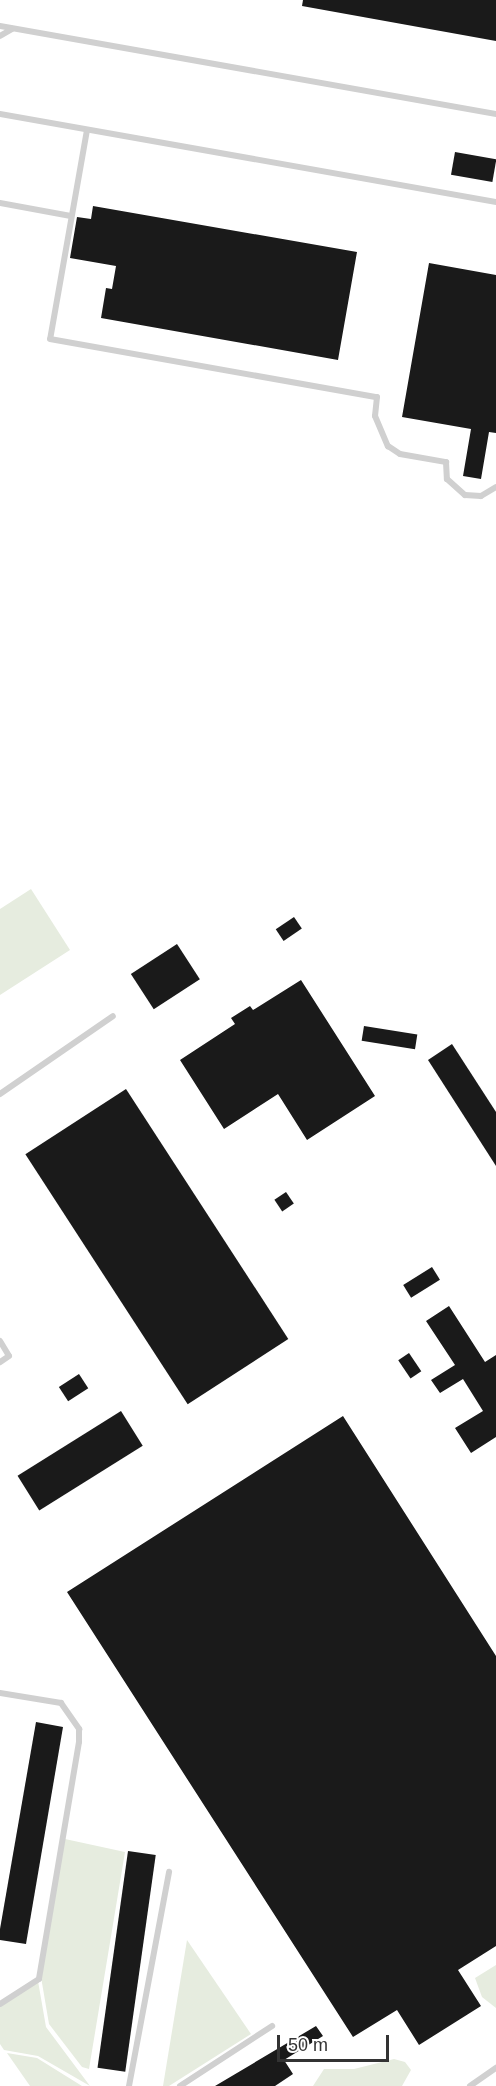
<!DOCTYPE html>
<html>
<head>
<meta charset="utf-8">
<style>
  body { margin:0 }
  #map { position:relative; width:496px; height:2086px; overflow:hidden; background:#fff; font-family:Helvetica,sans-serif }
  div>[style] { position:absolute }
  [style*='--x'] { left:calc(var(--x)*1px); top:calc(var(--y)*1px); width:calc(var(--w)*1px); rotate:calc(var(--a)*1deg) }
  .green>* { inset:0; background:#e6ecdf }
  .building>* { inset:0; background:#1a1a1a; transform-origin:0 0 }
  .service>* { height:6px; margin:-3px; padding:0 3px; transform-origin:3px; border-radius:3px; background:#d0d0d0 }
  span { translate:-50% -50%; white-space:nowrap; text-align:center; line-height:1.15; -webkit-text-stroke:6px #fff; paint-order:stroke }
  .scale { position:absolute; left:277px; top:2035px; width:112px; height:27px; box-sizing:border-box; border:3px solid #333; border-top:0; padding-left:8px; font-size:18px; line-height:21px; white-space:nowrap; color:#333; -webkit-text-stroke:4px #fff; paint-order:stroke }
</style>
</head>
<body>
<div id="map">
  <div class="green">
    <div style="clip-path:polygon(31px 889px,70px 950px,0 995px,0 909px)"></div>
    <div style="clip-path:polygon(65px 1839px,125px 1852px,89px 2069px,82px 2067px,49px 2024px,41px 1977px)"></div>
    <div style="clip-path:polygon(187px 1940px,251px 2034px,169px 2086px,163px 2086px)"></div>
    <div style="clip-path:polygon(496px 1965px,496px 2008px,482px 1997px,475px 1978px)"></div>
    <div style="clip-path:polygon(38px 1981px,46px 2027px,90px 2086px,38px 2056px,4px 2050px,0 2044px,0 2005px)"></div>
    <div style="clip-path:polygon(7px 2053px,37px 2058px,82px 2086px,30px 2086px)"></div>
    <div style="clip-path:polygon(394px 2059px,405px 2062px,411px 2070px,402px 2086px,313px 2086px,324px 2069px,354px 2069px)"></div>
  </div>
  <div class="building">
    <div style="clip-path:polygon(303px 0,496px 0,496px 41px,302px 6px)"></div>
    <div style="left:455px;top:152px;width:42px;height:23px;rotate:10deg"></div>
    <div style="clip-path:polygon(93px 206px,357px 252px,338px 360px,101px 318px,106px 288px,112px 289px,116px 266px,70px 258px,77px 217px,91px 219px)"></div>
    <div style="clip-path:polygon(429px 263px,496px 275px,496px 433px,489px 432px,481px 479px,463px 476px,471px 429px,402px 417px)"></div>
    <div style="left:294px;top:917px;width:14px;height:22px;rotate:56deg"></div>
    <div style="left:177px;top:944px;width:42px;height:55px;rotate:57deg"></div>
    <div style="clip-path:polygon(301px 980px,375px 1096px,307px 1140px,278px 1094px,224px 1129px,180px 1060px,235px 1024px,231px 1018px,250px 1006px,253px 1010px)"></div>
    <div style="left:364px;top:1026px;width:54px;height:15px;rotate:9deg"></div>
    <div style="clip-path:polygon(452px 1044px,496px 1112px,496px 1166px,428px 1060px)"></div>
    <div style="left:126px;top:1089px;width:298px;height:120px;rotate:57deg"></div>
    <div style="left:286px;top:1192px;width:14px;height:14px;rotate:56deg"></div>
    <div style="left:432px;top:1267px;width:15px;height:34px;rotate:58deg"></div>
    <div style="clip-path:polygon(449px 1306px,485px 1362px,496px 1355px,496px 1437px,471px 1453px,455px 1428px,483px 1411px,463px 1379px,440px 1393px,431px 1380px,455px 1365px,426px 1321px)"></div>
    <div style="left:409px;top:1353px;width:22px;height:13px;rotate:56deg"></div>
    <div style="left:79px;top:1374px;width:17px;height:24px;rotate:57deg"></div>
    <div style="left:121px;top:1411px;width:41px;height:122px;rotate:58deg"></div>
    <div style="clip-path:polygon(343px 1416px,496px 1656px,496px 1946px,458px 1970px,481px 2006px,419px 2045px,397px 2010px,353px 2037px,67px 1592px)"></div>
    <div style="clip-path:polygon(36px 1722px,63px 1727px,26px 1944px,0 1940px,0 1929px)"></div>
    <div style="left:128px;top:1851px;width:28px;height:219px;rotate:8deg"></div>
    <div style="clip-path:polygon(316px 2026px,323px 2036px,284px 2060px,293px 2074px,275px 2086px,215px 2086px)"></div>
  </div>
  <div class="service">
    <div style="--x:0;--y:26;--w:504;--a:10.06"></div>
    <div style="--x:0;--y:36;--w:14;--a:-30"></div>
    <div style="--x:0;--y:114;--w:504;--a:10.06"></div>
    <div style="--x:87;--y:130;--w:212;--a:100"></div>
    <div style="--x:50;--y:339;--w:332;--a:10.1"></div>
    <div style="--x:377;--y:397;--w:19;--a:96"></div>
    <div style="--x:375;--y:416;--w:33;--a:67"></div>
    <div style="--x:388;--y:446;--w:14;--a:34"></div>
    <div style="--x:400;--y:454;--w:47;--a:9.9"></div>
    <div style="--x:446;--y:462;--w:17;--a:87"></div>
    <div style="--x:447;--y:479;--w:24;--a:42"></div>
    <div style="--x:465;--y:495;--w:16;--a:4"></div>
    <div style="--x:481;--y:496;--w:17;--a:-31"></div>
    <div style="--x:0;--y:203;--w:72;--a:10.4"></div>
    <div style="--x:0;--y:1094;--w:137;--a:-34.6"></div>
    <div style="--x:0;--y:1341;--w:17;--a:59"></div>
    <div style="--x:9;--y:1356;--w:11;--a:146"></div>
    <div style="--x:0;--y:1693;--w:62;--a:9.3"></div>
    <div style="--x:61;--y:1703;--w:32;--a:55"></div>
    <div style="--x:79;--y:1729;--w:13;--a:90"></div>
    <div style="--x:79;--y:1742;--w:240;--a:99.6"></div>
    <div style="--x:39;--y:1979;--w:46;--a:147.3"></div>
    <div style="--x:129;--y:2086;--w:218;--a:-79.4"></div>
    <div style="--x:180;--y:2086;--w:110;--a:-33.1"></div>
    <div style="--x:470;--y:2086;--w:32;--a:-35"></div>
  </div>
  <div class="scale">50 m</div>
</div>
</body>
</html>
